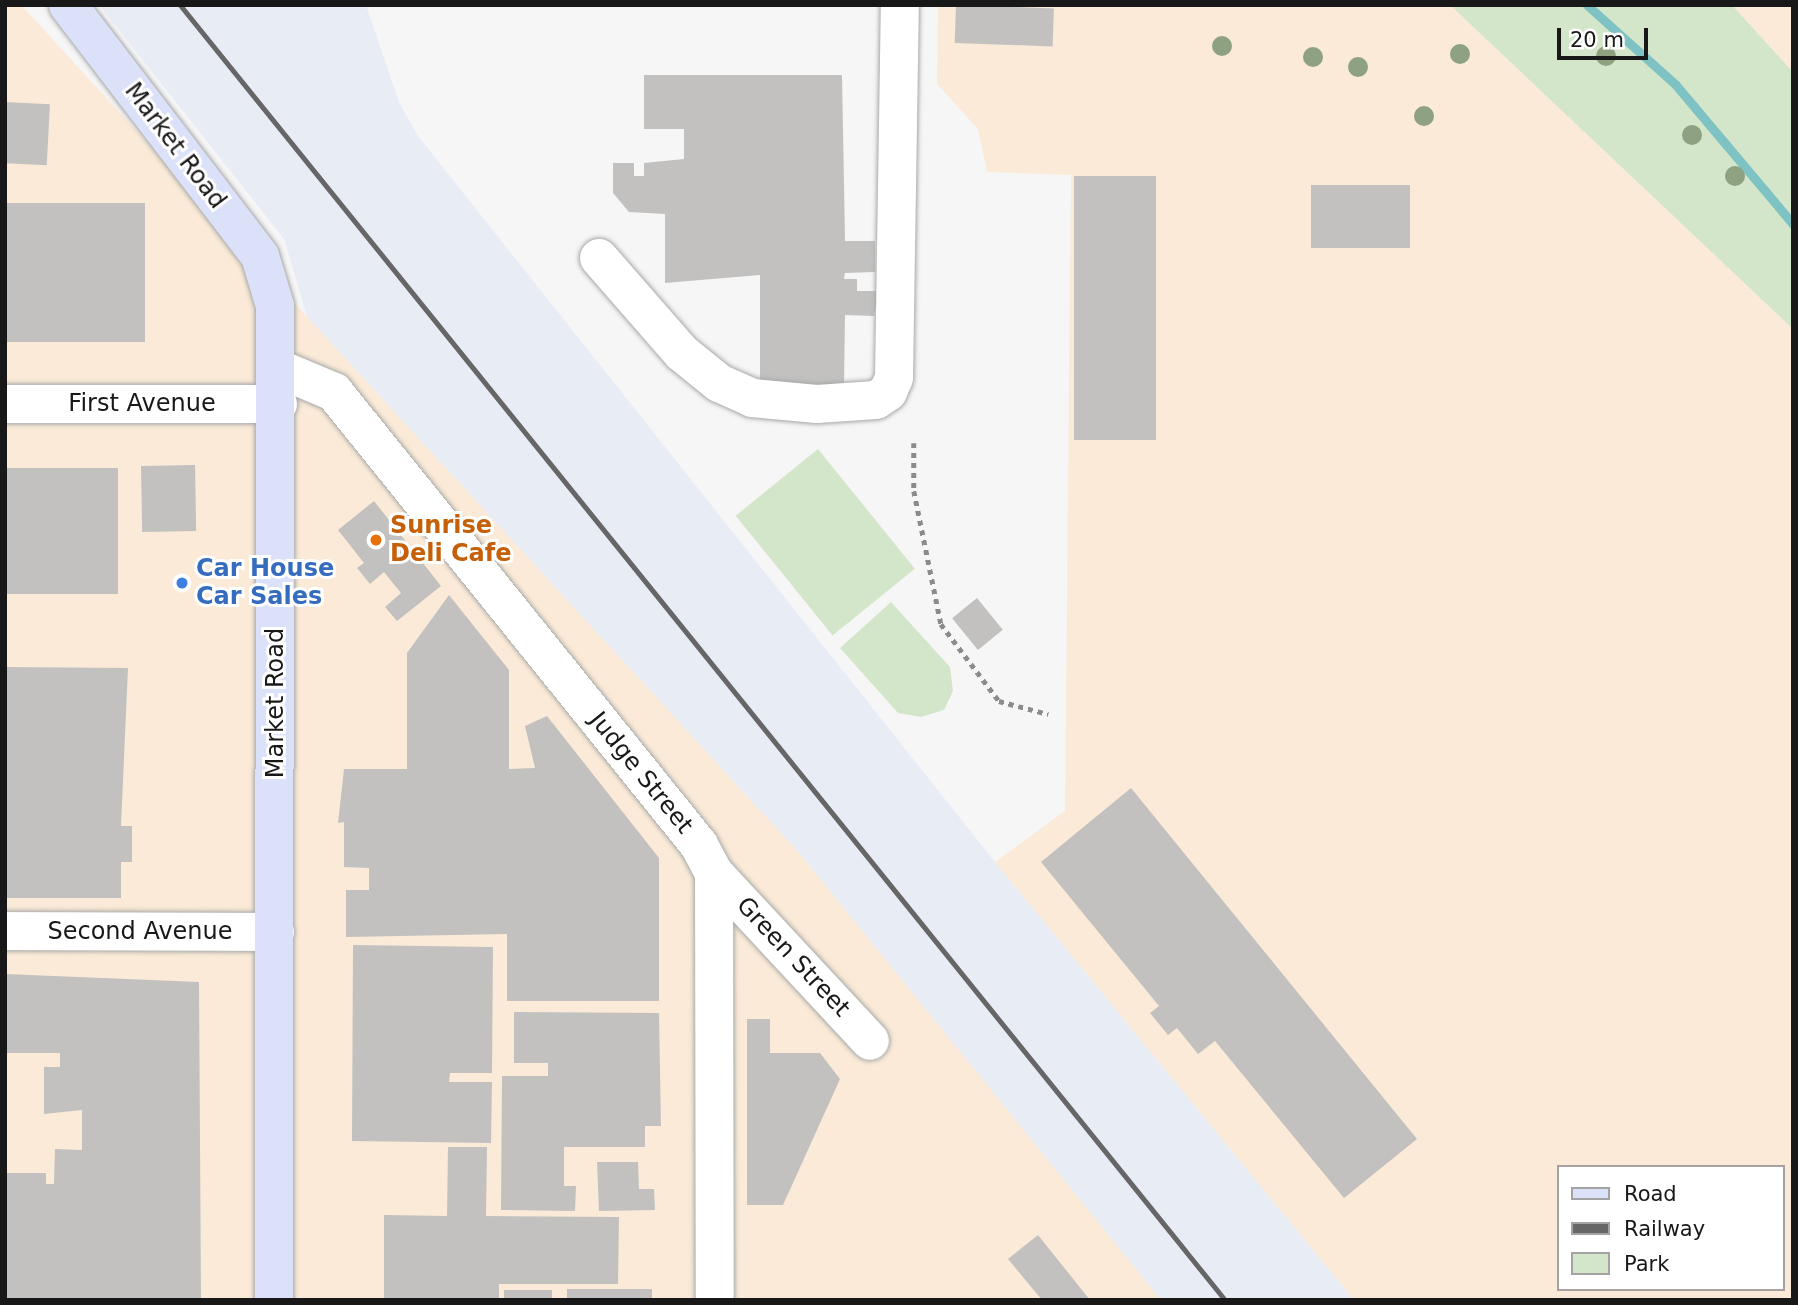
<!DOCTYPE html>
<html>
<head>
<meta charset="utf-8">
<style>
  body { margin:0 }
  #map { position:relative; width:1798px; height:1305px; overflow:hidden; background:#f6f6f7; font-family:"DejaVu Sans",sans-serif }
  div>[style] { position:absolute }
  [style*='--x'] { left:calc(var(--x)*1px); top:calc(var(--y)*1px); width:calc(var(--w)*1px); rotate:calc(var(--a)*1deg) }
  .built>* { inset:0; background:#e8edf5 }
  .industrial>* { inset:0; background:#faead7 }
  .green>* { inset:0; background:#d4e6ca; transform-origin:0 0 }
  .stream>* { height:9px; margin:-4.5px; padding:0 4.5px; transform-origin:4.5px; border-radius:4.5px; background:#7fc2c4 }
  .building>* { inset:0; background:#c2c1c0; transform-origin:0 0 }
  .path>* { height:4.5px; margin-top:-2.25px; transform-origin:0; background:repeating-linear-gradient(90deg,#8b8b8c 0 5px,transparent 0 10px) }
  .roads { filter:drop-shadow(0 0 2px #a8a9a9) drop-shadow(0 0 2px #a8a9a9) }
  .minor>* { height:38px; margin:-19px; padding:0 19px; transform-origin:19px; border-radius:19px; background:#fff }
  .major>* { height:38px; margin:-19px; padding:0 19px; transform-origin:19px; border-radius:19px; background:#dce1fa }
  .rail>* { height:5px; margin:-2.5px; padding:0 2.5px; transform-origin:2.5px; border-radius:2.5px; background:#666667 }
  .trees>* { width:20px; height:20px; margin:-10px; border-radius:50%; background:#8ea180 }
  .dots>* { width:19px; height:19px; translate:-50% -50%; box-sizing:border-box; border:4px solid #fff; border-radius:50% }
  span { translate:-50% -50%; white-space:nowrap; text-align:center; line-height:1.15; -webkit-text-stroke:6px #fff; paint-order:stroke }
  .street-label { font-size:24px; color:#181819 }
  .food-label { font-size:24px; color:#c56008; font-weight:700 }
  .left { translate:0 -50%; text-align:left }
  .shop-label { font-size:24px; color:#366cbe; font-weight:700 }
  .frame { position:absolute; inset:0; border:7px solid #181819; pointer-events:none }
  .legend { position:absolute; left:1557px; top:1165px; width:228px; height:126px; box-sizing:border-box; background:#fff; border:2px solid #a3a3a3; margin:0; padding:9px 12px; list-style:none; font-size:21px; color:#181819 }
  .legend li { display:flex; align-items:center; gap:14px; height:35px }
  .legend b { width:35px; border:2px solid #a3a3a3 }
  .scale { position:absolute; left:1557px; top:28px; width:91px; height:32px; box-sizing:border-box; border:4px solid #181819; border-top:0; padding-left:9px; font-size:21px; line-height:24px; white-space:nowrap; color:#181819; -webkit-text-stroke:5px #fff; paint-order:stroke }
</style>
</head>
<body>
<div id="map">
  <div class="built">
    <div style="clip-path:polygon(99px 5px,366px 5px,399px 102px,418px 136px,995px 862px,1354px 1300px,1158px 1300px,800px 854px,307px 317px,284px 239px)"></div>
  </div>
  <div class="industrial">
    <div style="clip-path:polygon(5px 5px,21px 5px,800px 854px,1161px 1300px,5px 1300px)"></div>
    <div style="clip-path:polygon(evenodd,938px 5px,1450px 5px,1793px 329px,1793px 1300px,1354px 1300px,995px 862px,1065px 811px,1071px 175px,987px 172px,978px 129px,937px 84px,938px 5px,1558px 1167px,1782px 1167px,1782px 1289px,1558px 1289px,1558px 1167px)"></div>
    <div style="clip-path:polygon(1732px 5px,1793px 5px,1793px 72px)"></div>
  </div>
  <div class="green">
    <div style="clip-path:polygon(1450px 5px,1732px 5px,1793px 72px,1793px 329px)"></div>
    <div style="left:818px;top:449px;width:154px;height:106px;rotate:51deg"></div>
    <div style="clip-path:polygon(891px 602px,950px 667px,953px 691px,944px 710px,921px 717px,898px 713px,840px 648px)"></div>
  </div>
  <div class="stream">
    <div style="--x:1587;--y:5;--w:118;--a:41.9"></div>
    <div style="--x:1675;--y:84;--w:183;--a:49.9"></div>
  </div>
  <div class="building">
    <div style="left:956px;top:5px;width:98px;height:38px;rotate:2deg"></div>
    <div style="clip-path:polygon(644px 75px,842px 75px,845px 241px,875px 241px,875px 272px,845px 273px,844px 279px,857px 279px,857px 291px,879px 291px,874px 316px,845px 315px,844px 386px,760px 386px,760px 275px,665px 283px,665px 214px,629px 212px,613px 193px,613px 163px,634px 163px,634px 176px,644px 176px,644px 163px,684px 159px,684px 129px,644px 129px)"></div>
    <div style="left:5px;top:102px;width:45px;height:61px;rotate:3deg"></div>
    <div style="left:1074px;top:176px;width:82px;height:264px"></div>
    <div style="left:1311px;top:185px;width:99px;height:63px"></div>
    <div style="left:145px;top:203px;width:139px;height:140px;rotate:90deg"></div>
    <div style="left:195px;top:465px;width:66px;height:54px;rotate:89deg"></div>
    <div style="left:5px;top:468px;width:113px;height:126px"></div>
    <div style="clip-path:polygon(374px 501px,441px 586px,397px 621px,385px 607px,401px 593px,384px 572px,370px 584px,357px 568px,364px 563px,338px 530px)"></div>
    <div style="clip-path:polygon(449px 595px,509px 670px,509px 769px,535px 768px,525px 726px,547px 716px,659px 858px,659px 1001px,507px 1001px,507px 934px,346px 937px,346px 890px,369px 890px,369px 868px,344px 867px,344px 822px,338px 823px,344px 769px,407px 769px,407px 653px)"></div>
    <div style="left:977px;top:598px;width:41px;height:32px;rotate:51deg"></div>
    <div style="clip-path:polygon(5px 667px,128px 668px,121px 826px,132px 826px,132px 862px,121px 862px,121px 898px,5px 898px)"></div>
    <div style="clip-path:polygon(1131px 788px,1417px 1139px,1344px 1198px,1215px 1041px,1198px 1054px,1177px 1028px,1168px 1035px,1150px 1013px,1159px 1006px,1041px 862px)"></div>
    <div style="clip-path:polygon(353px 945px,493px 947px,492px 1073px,450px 1073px,449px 1082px,492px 1082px,491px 1143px,352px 1141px)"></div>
    <div style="clip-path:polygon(5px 974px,199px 982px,201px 1300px,5px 1300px,5px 1173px,46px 1173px,46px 1184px,54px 1184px,55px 1149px,82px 1150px,82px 1110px,44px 1114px,44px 1067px,60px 1067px,60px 1053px,5px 1053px)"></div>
    <div style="clip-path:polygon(514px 1012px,659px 1013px,661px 1126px,645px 1126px,645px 1147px,564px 1147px,564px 1186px,576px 1186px,575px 1211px,501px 1210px,502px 1076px,548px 1076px,548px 1063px,514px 1063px)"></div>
    <div style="clip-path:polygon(747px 1019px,770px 1019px,770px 1053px,820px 1053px,840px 1079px,783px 1205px,747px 1205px)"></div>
    <div style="clip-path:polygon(448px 1147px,487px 1147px,486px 1216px,619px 1217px,618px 1284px,499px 1284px,499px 1300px,384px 1300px,384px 1215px,447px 1216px)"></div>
    <div style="clip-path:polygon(597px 1162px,638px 1162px,639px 1189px,654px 1189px,655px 1210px,599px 1211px)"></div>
    <div style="clip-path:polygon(1038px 1235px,1090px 1300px,1042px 1300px,1008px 1259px)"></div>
    <div style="left:652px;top:1289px;width:11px;height:85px;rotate:90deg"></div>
    <div style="left:504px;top:1290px;width:48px;height:10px"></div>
  </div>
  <div class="path">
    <div style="--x:914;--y:443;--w:48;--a:90"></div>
    <div style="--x:914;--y:491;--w:136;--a:78.5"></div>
    <div style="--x:941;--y:624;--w:96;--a:53"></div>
    <div style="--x:999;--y:701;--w:51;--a:14.9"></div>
  </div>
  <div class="roads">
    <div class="minor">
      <div style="--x:599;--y:258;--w:126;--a:48.9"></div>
      <div style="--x:682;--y:353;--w:48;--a:39"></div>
      <div style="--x:719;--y:383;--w:36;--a:24"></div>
      <div style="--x:752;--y:398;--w:65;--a:5.3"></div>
      <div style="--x:817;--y:404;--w:59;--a:-3.9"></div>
      <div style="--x:876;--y:400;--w:14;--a:-34"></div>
      <div style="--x:888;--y:392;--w:15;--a:-67"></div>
      <div style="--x:894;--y:378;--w:373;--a:-89.1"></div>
      <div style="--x:277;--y:368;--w:62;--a:22.8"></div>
      <div style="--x:334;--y:392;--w:582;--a:51.14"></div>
      <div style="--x:699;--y:845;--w:32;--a:62"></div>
      <div style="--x:714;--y:873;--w:427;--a:89.9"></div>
      <div style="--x:5;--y:404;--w:273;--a:0"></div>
      <div style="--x:714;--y:873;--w:229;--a:47.1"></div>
      <div style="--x:5;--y:931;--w:270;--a:0.2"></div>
    </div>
    <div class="major">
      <div style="--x:68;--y:5;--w:316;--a:52.6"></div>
      <div style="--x:260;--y:256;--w:52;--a:73.3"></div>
      <div style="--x:275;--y:306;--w:994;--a:90.06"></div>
    </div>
  </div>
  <div class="rail">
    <div style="--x:180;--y:5;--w:1664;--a:51.1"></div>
  </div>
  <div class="trees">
    <div style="left:1222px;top:46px"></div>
    <div style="left:1460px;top:54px"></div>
    <div style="left:1606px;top:56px"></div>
    <div style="left:1313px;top:57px"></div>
    <div style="left:1358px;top:67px"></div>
    <div style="left:1424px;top:116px"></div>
    <div style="left:1692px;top:135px"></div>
    <div style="left:1735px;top:176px"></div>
  </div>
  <div class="dots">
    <div style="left:376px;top:540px;background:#e8710a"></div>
    <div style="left:182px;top:583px;background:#3f7fe0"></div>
  </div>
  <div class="street-label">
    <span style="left:175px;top:146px;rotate:53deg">Market Road</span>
    <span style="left:142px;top:404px">First Avenue</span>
    <span style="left:276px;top:703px;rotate:-90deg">Market Road</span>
    <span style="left:641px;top:773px;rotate:51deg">Judge Street</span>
    <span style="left:140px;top:932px">Second Avenue</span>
    <span style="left:793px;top:957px;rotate:47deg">Green Street</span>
  </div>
  <div class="food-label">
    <span class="left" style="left:390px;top:540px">Sunrise<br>Deli Cafe</span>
  </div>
  <div class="shop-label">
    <span class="left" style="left:196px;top:583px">Car House<br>Car Sales</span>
  </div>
  <div class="frame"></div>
  <ul class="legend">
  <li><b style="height:9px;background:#dce1fa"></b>Road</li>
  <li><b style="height:9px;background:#666667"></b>Railway</li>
  <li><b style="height:19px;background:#d4e6ca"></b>Park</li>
  </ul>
  <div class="scale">20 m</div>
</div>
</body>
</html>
